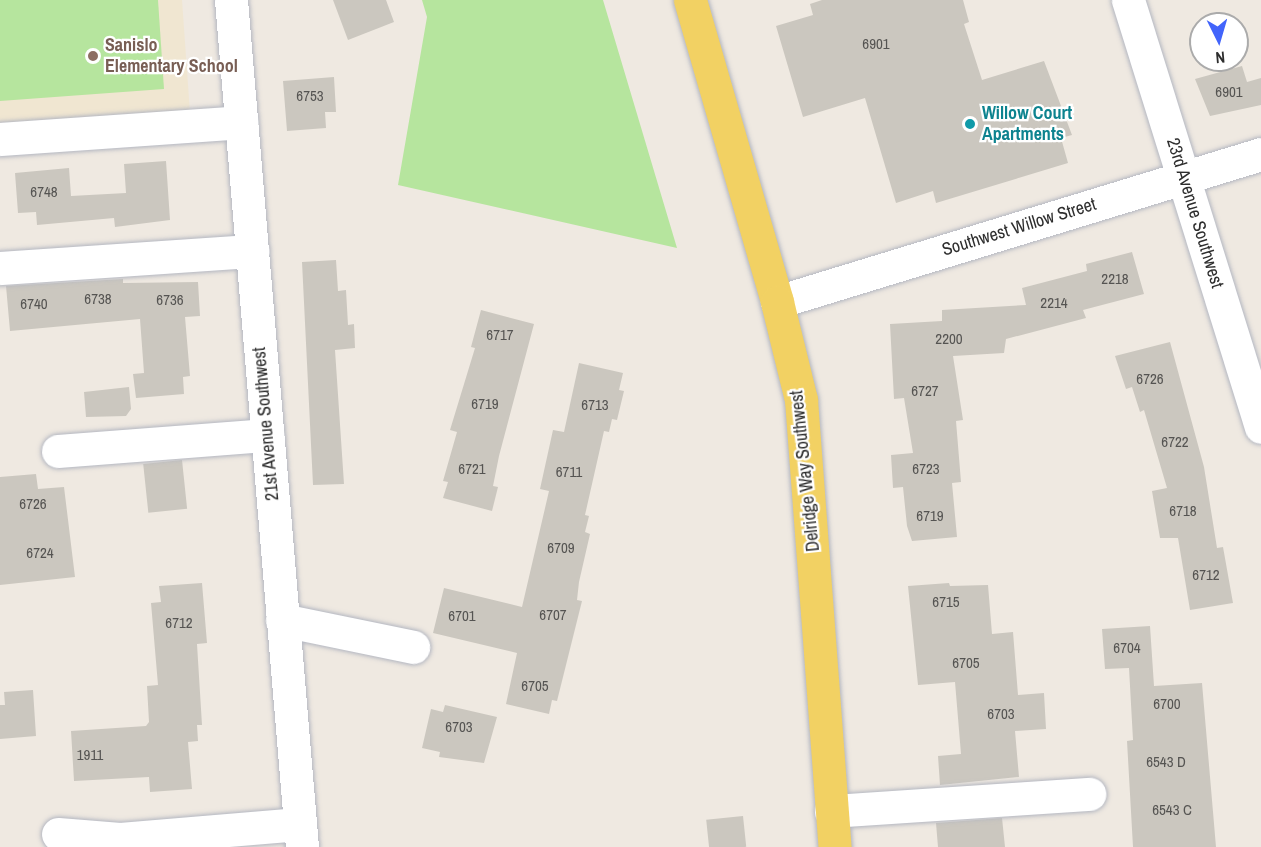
<!DOCTYPE html>
<html>
<head>
<meta charset="utf-8">
<style>
  body { margin:0 }
  #map { position:relative; width:1261px; height:847px; overflow:hidden; background:#efe9e1; font-family:"Archivo Narrow",sans-serif }
  div>[style] { position:absolute }
  [style*='--x'] { left:calc(var(--x)*1px); top:calc(var(--y)*1px); width:calc(var(--w)*1px); rotate:calc(var(--a)*1deg) }
  .education>* { inset:0; background:#f0e6d1 }
  .green>* { inset:0; background:#b6e59e }
  .building>* { inset:0; background:#cbc7bf; transform-origin:0 0 }
  .roads { filter:drop-shadow(0 0 2px #b4b7c1) drop-shadow(0 0 2px #b4b7c1) }
  .minor>* { height:33px; margin:-16.5px; padding:0 16.5px; transform-origin:16.5px; border-radius:16.5px; background:#fff }
  .major>* { height:33px; margin:-16.5px; padding:0 16.5px; transform-origin:16.5px; border-radius:16.5px; background:#f2d163 }
  .dots>* { width:16px; height:16px; translate:-50% -50%; box-sizing:border-box; border:3px solid #fff; border-radius:50% }
  span { translate:-50% -50%; white-space:nowrap; text-align:center; line-height:1.15; -webkit-text-stroke:4.5px #fff; paint-order:stroke }
  .number-label { font-size:15px; color:#555452 }
  .number-label span { -webkit-text-stroke-width:0 }
  .education-label { font-size:18px; color:#785e54; font-weight:700 }
  .left { translate:0 -50%; text-align:left }
  .culture-label { font-size:18px; color:#0d838f; font-weight:700 }
  .street-label { font-size:18px; color:#2e2e2e }
  .north { position:absolute; left:1189px; top:12px; width:60px; height:60px; box-sizing:border-box; background:#fff; border:2px solid #ababab; border-radius:50%; rotate:175deg; font-size:16px; font-weight:700; line-height:24px; text-align:center; color:#2e2e2e }
  .north::after { content:''; display:block; margin:auto; width:21px; height:27px; background:#4264fb; clip-path:polygon(50% 0,100% 100%,50% 72%,0 100%) }
</style>
</head>
<body>
<div id="map">
  <div class="education">
    <div style="clip-path:polygon(0 0,182px 0,190px 113px,0 126px)"></div>
  </div>
  <div class="green">
    <div style="clip-path:polygon(0 0,158px 0,164px 89px,0 101px)"></div>
    <div style="clip-path:polygon(422px 0,603px 0,677px 248px,398px 185px,427px 17px)"></div>
  </div>
  <div class="building">
    <div style="clip-path:polygon(333px 0,386px 0,394px 22px,348px 40px)"></div>
    <div style="clip-path:polygon(822px 0,963px 0,969px 22px,964px 24px,982px 80px,1044px 61px,1072px 135px,1061px 138px,1068px 163px,936px 203px,933px 191px,896px 203px,865px 98px,803px 117px,776px 26px,813px 15px,810px 4px)"></div>
    <div style="clip-path:polygon(1242px 66px,1247px 82px,1261px 78px,1261px 105px,1210px 116px,1195px 79px)"></div>
    <div style="clip-path:polygon(334px 77px,336px 112px,325px 112px,326px 128px,287px 131px,283px 81px)"></div>
    <div style="clip-path:polygon(166px 161px,170px 220px,115px 227px,114px 218px,37px 225px,36px 212px,18px 213px,15px 173px,69px 168px,71px 196px,126px 193px,124px 164px)"></div>
    <div style="clip-path:polygon(1132px 252px,1144px 294px,1083px 310px,1086px 318px,1006px 339px,1004px 353px,953px 356px,963px 420px,956px 421px,961px 482px,952px 483px,957px 537px,912px 541px,907px 526px,903px 487px,893px 488px,891px 455px,913px 453px,904px 398px,894px 399px,890px 324px,942px 321px,942px 310px,1026px 305px,1022px 288px,1087px 271px,1086px 264px)"></div>
    <div style="clip-path:polygon(336px 260px,338px 291px,346px 290px,348px 325px,354px 324px,355px 348px,335px 350px,344px 484px,313px 485px,302px 262px)"></div>
    <div style="clip-path:polygon(123px 279px,123px 283px,198px 282px,200px 316px,185px 317px,190px 376px,183px 377px,184px 394px,136px 398px,133px 374px,144px 373px,140px 319px,10px 331px,6px 286px)"></div>
    <div style="clip-path:polygon(481px 310px,534px 324px,499px 456px,493px 486px,498px 487px,492px 511px,443px 498px,448px 482px,443px 481px,457px 432px,450px 430px,475px 348px,471px 347px)"></div>
    <div style="clip-path:polygon(1170px 342px,1204px 467px,1217px 548px,1223px 547px,1233px 603px,1190px 610px,1178px 538px,1160px 538px,1152px 491px,1167px 488px,1144px 410px,1140px 412px,1132px 387px,1126px 389px,1115px 356px)"></div>
    <div style="clip-path:polygon(579px 363px,623px 373px,619px 390px,624px 391px,617px 420px,612px 419px,609px 432px,604px 431px,585px 515px,589px 516px,585px 532px,590px 534px,579px 582px,577px 600px,582px 601px,557px 701px,552px 700px,549px 714px,506px 704px,517px 653px,433px 633px,444px 588px,522px 607px,549px 491px,540px 489px,553px 430px,564px 432px)"></div>
    <div style="clip-path:polygon(129px 387px,131px 409px,126px 416px,86px 417px,84px 392px)"></div>
    <div style="left:182px;top:460px;width:49px;height:39px;rotate:84deg"></div>
    <div style="clip-path:polygon(36px 474px,38px 489px,64px 487px,75px 577px,0 585px,0 477px)"></div>
    <div style="clip-path:polygon(202px 583px,207px 643px,197px 644px,202px 725px,197px 725px,198px 741px,188px 742px,192px 789px,150px 792px,149px 777px,74px 781px,71px 731px,146px 726px,149px 722px,147px 686px,158px 685px,151px 603px,161px 602px,159px 586px)"></div>
    <div style="clip-path:polygon(949px 583px,950px 586px,988px 585px,992px 634px,1013px 632px,1018px 695px,1044px 693px,1046px 729px,1015px 731px,1019px 777px,940px 785px,938px 756px,961px 754px,955px 682px,918px 685px,908px 586px)"></div>
    <div style="clip-path:polygon(1150px 626px,1154px 686px,1202px 683px,1216px 847px,1133px 847px,1127px 741px,1133px 740px,1129px 668px,1105px 669px,1102px 629px)"></div>
    <div style="clip-path:polygon(33px 690px,36px 736px,0 739px,0 705px,5px 705px,4px 692px)"></div>
    <div style="clip-path:polygon(445px 705px,497px 717px,484px 763px,439px 757px,440px 752px,422px 748px,431px 709px,443px 712px)"></div>
    <div style="left:743px;top:816px;width:31px;height:37px;rotate:84deg"></div>
    <div style="clip-path:polygon(1002px 818px,1005px 847px,938px 847px,936px 823px)"></div>
  </div>
  <div class="roads">
    <div class="minor">
      <div style="--x:231;--y:0;--w:850;--a:85.21"></div>
      <div style="--x:1128;--y:0;--w:447;--a:72.7"></div>
      <div style="--x:0;--y:139;--w:242;--a:-4"></div>
      <div style="--x:0;--y:268;--w:253;--a:-3.9"></div>
      <div style="--x:777;--y:302;--w:506;--a:-17"></div>
      <div style="--x:58;--y:451;--w:210;--a:-4.4"></div>
      <div style="--x:282;--y:620;--w:134;--a:11.6"></div>
      <div style="--x:831;--y:811;--w:259;--a:-3.8"></div>
      <div style="--x:58;--y:834;--w:62;--a:4.6"></div>
      <div style="--x:120;--y:839;--w:180;--a:-4.8"></div>
    </div>
    <div class="major">
      <div style="--x:690;--y:0;--w:314;--a:73.9"></div>
      <div style="--x:777;--y:302;--w:101;--a:76.2"></div>
      <div style="--x:801;--y:400;--w:448;--a:85.7"></div>
    </div>
  </div>
  <div class="dots">
    <div style="left:93px;top:56px;background:#8d6e63"></div>
    <div style="left:970px;top:124px;background:#0f9aa8"></div>
  </div>
  <div class="number-label">
    <span style="left:876px;top:44px">6901</span>
    <span style="left:1229px;top:92px">6901</span>
    <span style="left:310px;top:96px">6753</span>
    <span style="left:44px;top:192px">6748</span>
    <span style="left:1115px;top:279px">2218</span>
    <span style="left:98px;top:299px">6738</span>
    <span style="left:170px;top:300px">6736</span>
    <span style="left:1054px;top:303px">2214</span>
    <span style="left:34px;top:304px">6740</span>
    <span style="left:500px;top:335px">6717</span>
    <span style="left:949px;top:339px">2200</span>
    <span style="left:1150px;top:379px">6726</span>
    <span style="left:925px;top:391px">6727</span>
    <span style="left:485px;top:404px">6719</span>
    <span style="left:595px;top:405px">6713</span>
    <span style="left:1175px;top:442px">6722</span>
    <span style="left:472px;top:469px">6721</span>
    <span style="left:926px;top:469px">6723</span>
    <span style="left:569px;top:472px">6711</span>
    <span style="left:33px;top:504px">6726</span>
    <span style="left:1183px;top:511px">6718</span>
    <span style="left:930px;top:516px">6719</span>
    <span style="left:561px;top:548px">6709</span>
    <span style="left:40px;top:553px">6724</span>
    <span style="left:1206px;top:575px">6712</span>
    <span style="left:946px;top:602px">6715</span>
    <span style="left:553px;top:615px">6707</span>
    <span style="left:462px;top:616px">6701</span>
    <span style="left:179px;top:623px">6712</span>
    <span style="left:1127px;top:648px">6704</span>
    <span style="left:966px;top:663px">6705</span>
    <span style="left:535px;top:686px">6705</span>
    <span style="left:1167px;top:704px">6700</span>
    <span style="left:1001px;top:714px">6703</span>
    <span style="left:459px;top:727px">6703</span>
    <span style="left:90px;top:755px">1911</span>
    <span style="left:1166px;top:762px">6543 D</span>
    <span style="left:1172px;top:810px">6543 C</span>
  </div>
  <div class="education-label">
    <span class="left" style="left:105px;top:56px">Sanislo<br>Elementary School</span>
  </div>
  <div class="culture-label">
    <span class="left" style="left:982px;top:124px">Willow Court<br>Apartments</span>
  </div>
  <div class="street-label">
    <span style="left:1195px;top:213px;rotate:73deg">23rd Avenue Southwest</span>
    <span style="left:1019px;top:227px;rotate:-17deg">Southwest Willow Street</span>
    <span style="left:266px;top:424px;rotate:-95deg">21st Avenue Southwest</span>
    <span style="left:805px;top:471px;rotate:-96deg">Delridge Way Southwest</span>
  </div>
  <div class="north">N</div>
</div>
</body>
</html>
